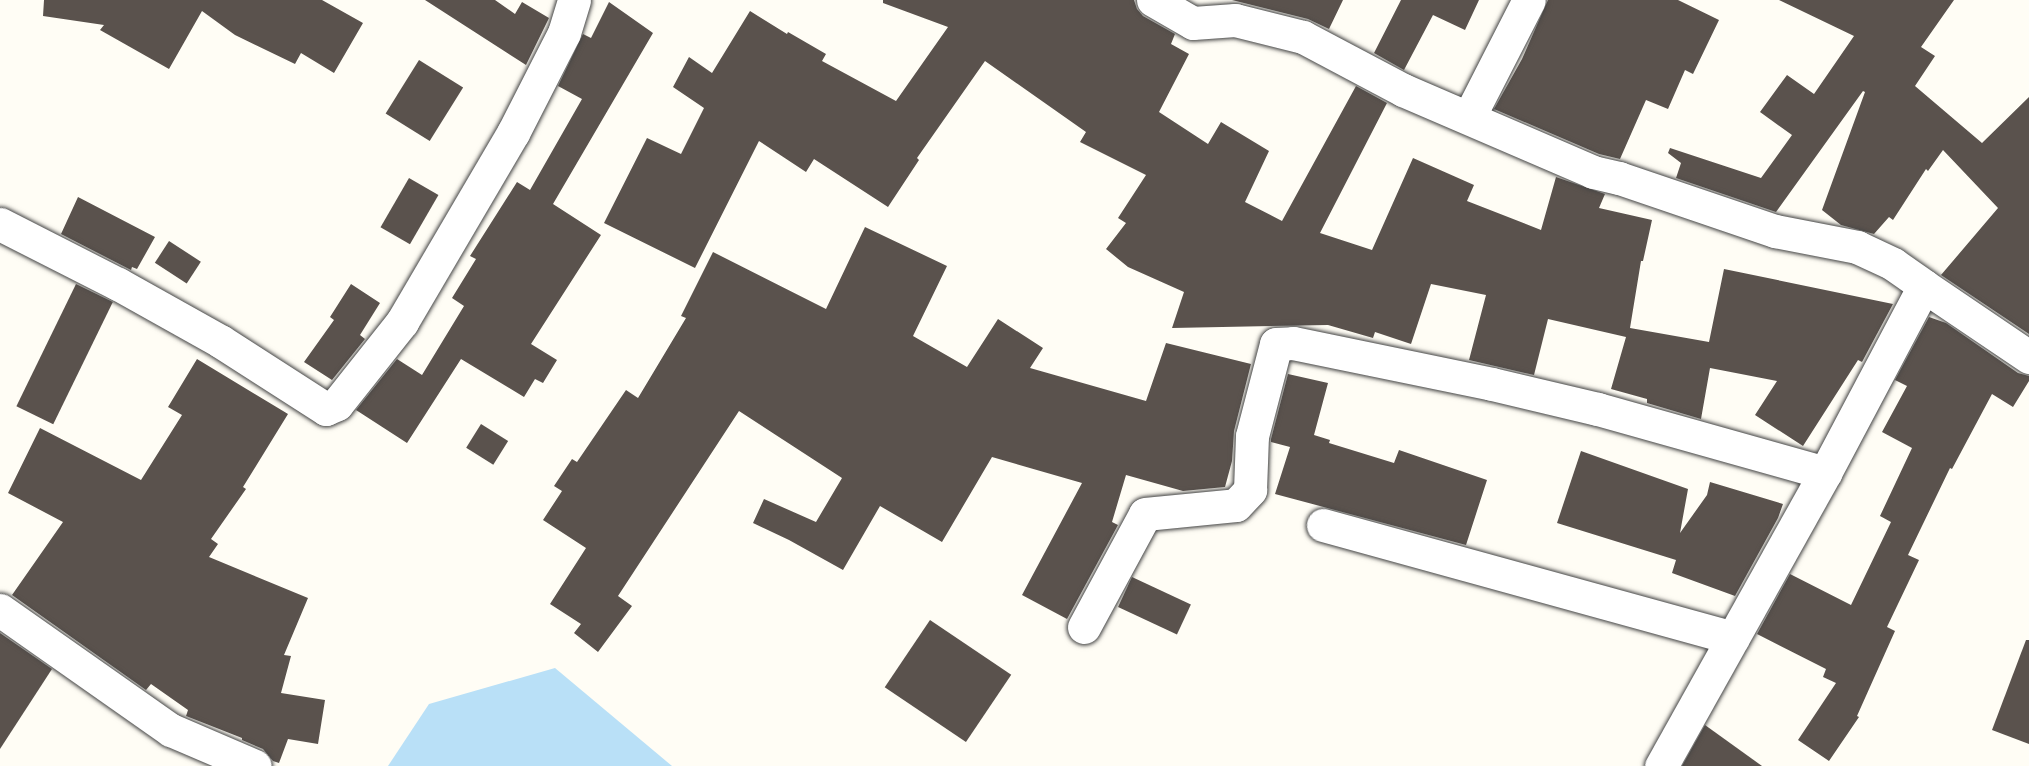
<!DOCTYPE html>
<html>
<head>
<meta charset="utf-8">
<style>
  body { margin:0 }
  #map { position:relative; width:2029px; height:766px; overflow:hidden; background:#fffdf5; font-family:Literata,serif }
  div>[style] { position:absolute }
  .water>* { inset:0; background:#b9e0f7 }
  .building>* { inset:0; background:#5a524d; transform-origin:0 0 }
  .roads { filter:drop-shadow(0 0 2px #444) drop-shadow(0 0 2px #444) }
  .minor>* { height:33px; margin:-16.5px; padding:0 16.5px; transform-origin:16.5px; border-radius:16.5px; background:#fff }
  span { translate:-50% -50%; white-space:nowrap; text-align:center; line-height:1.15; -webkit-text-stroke:6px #fff; paint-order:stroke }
</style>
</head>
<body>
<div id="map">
  <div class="water">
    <i style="clip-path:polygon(555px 668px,672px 766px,388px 766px,429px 704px)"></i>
  </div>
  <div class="building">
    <i style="clip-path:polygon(44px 0,322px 0,363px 23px,334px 73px,301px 53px,295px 64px,235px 35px,202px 11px,169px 69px,100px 30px,104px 25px,43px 16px)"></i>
    <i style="clip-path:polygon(425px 0,495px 0,515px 14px,522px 2px,549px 18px,526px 65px)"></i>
    <i style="clip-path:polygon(883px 0,1134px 0,1137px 9px,1143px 16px,1175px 34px,1171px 44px,1189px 54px,1159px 112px,1208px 144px,1221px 122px,1269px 151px,1245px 202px,1282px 221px,1356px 86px,1387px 103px,1320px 233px,1372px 250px,1413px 158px,1474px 185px,1467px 201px,1541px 230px,1556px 177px,1605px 194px,1599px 208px,1652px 220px,1643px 261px,1641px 261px,1630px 328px,1709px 342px,1724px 269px,1893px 304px,1862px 362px,1858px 360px,1803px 446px,1755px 415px,1777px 381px,1710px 368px,1701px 419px,1647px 403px,1647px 399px,1611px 389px,1626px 337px,1548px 319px,1534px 375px,1469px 360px,1486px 295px,1431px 284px,1411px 344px,1375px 332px,1373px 338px,1328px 325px,1172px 328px,1184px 292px,1128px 267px,1106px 249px,1126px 223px,1118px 218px,1146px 175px,1080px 142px,1086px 132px,985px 61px,917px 158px,919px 160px,888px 207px,814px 159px,806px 172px,759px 141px,695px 268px,604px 223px,647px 138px,681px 154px,704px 108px,673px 87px,689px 57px,712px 73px,750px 11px,787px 34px,788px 32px,826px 54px,822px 61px,896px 101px,948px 27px,883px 3px)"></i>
    <i style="clip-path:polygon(1232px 0,1343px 0,1329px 29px,1308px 19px)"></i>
    <i style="clip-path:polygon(1401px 0,1479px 0,1465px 30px,1433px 15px,1404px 70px,1374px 53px)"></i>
    <i style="clip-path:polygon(1548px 0,1678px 0,1719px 20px,1693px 74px,1685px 70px,1668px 109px,1646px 100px,1620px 159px,1599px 154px,1494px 109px,1522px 59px)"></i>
    <i style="clip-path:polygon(1779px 0,1954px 0,1921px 47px,1935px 56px,1915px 86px,1982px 143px,2029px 97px,2029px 334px,1941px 275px,1998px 208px,1943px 150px,1928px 171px,1926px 169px,1893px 220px,1889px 217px,1874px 234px,1841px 225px,1822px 210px,1865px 92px,1863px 91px,1776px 212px,1676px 178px,1681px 163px,1668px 153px,1670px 148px,1761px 178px,1792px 135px,1760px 112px,1787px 75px,1814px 94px,1854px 36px)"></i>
    <i style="clip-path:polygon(609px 2px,653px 33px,553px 204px,601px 235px,531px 344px,557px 360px,543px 383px,535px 379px,524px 397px,461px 359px,407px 443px,356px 410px,397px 359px,422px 375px,464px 306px,452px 298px,476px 259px,470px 256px,517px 182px,530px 190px,582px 99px,558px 86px,583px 34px,591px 38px)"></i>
    <i style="left:419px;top:60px;width:52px;height:63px;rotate:32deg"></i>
    <i style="left:409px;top:178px;width:34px;height:57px;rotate:30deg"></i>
    <i style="clip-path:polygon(78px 197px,155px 237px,137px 269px,132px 267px,131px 270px,61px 234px)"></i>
    <i style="clip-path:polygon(865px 227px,947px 266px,913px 336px,967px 367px,998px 319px,1043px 348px,1030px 368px,1146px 401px,1166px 343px,1251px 364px,1234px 431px,1232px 461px,1225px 487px,1183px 491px,1126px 475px,1112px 522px,1118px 525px,1067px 619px,1022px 595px,1082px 483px,992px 457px,942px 542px,880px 506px,843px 570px,789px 540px,753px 523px,764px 499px,816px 522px,842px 478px,739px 411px,618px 596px,632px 606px,598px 652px,574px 633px,581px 624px,550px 604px,586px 548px,543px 520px,562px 491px,554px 486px,572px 459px,577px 462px,626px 390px,638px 398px,686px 318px,681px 316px,713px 252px,826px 309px)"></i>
    <i style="left:169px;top:241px;width:38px;height:26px;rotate:33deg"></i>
    <i style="left:76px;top:284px;width:41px;height:136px;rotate:26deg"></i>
    <i style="clip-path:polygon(351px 284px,380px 303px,360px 335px,365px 339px,332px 380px,304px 362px,334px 320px,330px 317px)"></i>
    <i style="clip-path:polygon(1929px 317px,1946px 323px,2018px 373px,2029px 376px,2029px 381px,2013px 407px,1992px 394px,1952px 469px,1950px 468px,1908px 555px,1919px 560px,1887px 627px,1895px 631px,1857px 716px,1859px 717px,1829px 761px,1798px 740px,1836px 683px,1823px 677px,1826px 669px,1757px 634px,1790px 574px,1851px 605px,1891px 522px,1880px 516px,1912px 448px,1882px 432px,1907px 386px,1895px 380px)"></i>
    <i style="clip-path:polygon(197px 359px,288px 414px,243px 487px,246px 489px,211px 539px,218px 544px,209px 557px,308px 598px,284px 655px,291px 656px,281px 693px,325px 700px,318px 744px,288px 739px,279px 763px,273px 761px,263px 749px,242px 740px,242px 738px,186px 716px,188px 710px,151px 684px,146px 690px,12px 595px,63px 522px,8px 493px,40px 428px,141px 480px,182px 415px,168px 407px)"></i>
    <i style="clip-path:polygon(1288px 374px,1328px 383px,1314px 435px,1330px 440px,1329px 443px,1394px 463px,1399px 450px,1487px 480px,1466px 545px,1275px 494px,1290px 447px,1271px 442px,1271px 439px)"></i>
    <i style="left:481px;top:424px;width:32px;height:28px;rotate:32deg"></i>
    <i style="clip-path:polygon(1581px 451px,1688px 489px,1680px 533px,1707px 495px,1710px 482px,1783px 504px,1778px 518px,1735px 596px,1672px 573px,1676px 560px,1557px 523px)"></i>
    <i style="left:1132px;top:577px;width:65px;height:33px;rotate:25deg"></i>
    <i style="left:930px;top:620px;width:98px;height:81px;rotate:34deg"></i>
    <i style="clip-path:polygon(0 633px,52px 669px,0 749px)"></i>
    <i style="clip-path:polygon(2026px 640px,2029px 640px,2029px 744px,1992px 730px)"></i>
    <i style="clip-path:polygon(1705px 725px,1762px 766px,1682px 766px)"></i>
  </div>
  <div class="roads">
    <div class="minor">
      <i style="left:1153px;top:0;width:46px;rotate:29.9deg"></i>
      <i style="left:1193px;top:23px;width:42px;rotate:-4.1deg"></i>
      <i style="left:1235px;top:20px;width:70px;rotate:14deg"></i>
      <i style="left:1303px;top:37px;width:113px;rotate:27.9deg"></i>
      <i style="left:1403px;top:90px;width:207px;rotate:23.3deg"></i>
      <i style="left:1593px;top:172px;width:27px;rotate:13deg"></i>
      <i style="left:1619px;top:178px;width:165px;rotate:18.8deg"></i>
      <i style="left:1775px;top:231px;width:84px;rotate:11deg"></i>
      <i style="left:1857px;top:247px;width:40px;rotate:25deg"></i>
      <i style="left:1893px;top:264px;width:38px;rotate:35deg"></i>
      <i style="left:1924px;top:286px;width:212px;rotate:117.9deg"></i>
      <i style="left:1825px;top:473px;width:336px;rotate:119.2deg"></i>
      <i style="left:1469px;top:117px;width:131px;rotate:-62.9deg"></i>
      <i style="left:0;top:224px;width:132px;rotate:27deg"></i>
      <i style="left:118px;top:284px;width:117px;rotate:29.2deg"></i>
      <i style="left:220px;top:341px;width:126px;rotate:32.7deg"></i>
      <i style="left:326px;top:409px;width:12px;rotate:-24deg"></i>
      <i style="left:337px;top:404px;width:105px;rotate:-51.6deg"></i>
      <i style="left:402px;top:322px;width:219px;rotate:-59.6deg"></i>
      <i style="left:513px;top:133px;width:112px;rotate:-63deg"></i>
      <i style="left:564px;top:33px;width:34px;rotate:-73deg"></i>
      <i style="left:1924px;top:286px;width:127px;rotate:34.1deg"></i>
      <i style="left:1323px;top:525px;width:425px;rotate:15.4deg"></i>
      <i style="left:0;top:610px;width:209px;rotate:35.1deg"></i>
      <i style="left:171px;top:730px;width:91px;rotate:23.2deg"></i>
      <i style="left:1084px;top:627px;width:128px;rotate:-61.6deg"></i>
      <i style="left:1145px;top:514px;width:91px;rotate:-5.6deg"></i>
      <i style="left:1236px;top:505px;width:21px;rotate:-47deg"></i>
      <i style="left:1250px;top:490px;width:54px;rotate:-87.9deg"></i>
      <i style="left:1252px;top:436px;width:95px;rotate:-75.4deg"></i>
      <i style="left:1276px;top:344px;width:17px;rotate:-3deg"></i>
      <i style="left:1293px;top:343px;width:203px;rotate:11.6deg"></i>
      <i style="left:1492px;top:384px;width:109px;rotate:13.3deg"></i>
      <i style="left:1598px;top:409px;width:236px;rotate:15.7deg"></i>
    </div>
  </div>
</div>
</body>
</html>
